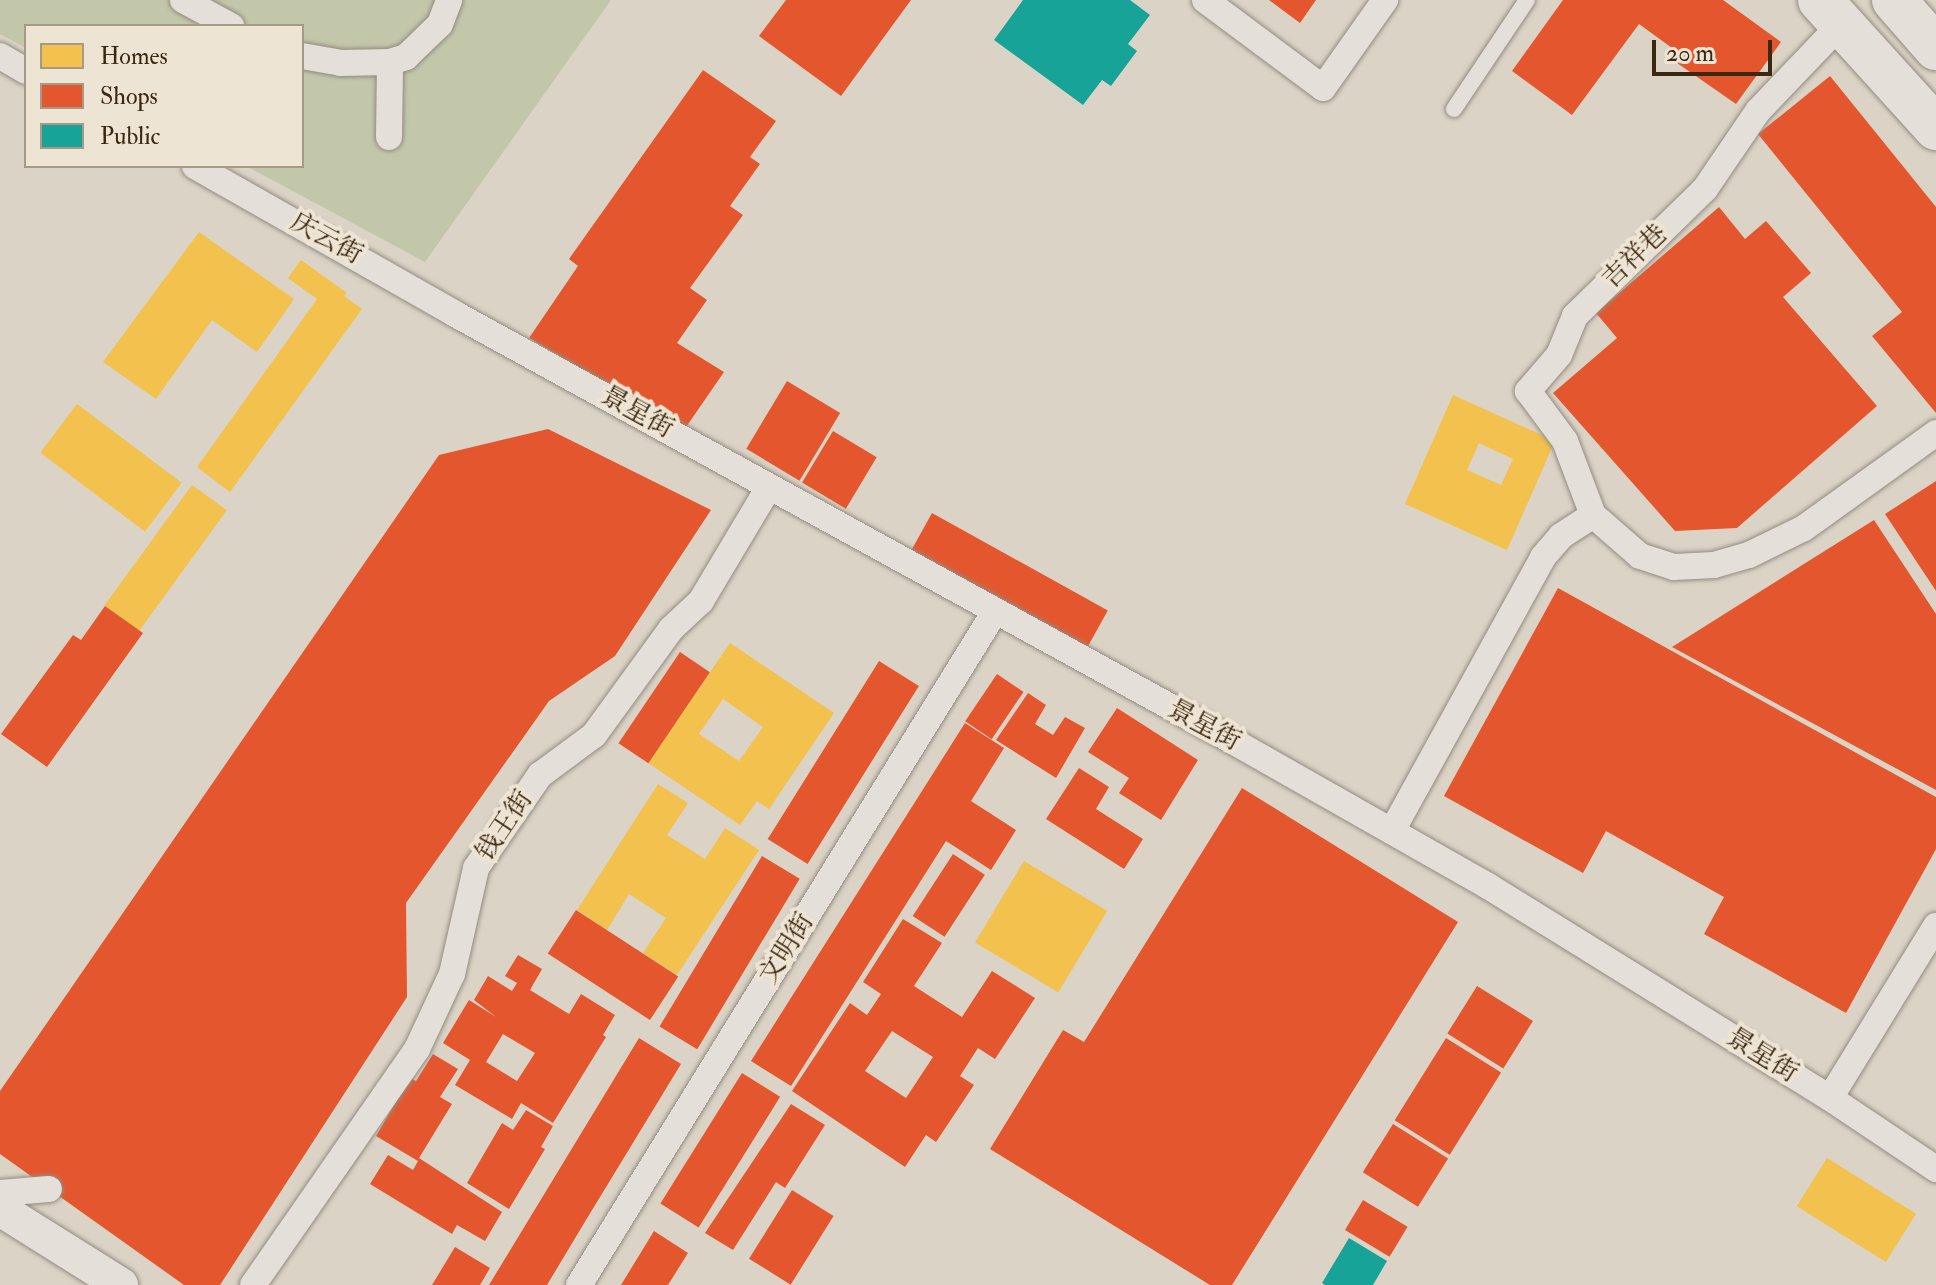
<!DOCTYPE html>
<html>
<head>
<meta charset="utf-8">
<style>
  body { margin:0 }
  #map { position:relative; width:1936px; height:1285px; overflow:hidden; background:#dbd3c5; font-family:"IM FELL Double Pica","Noto Serif SC",serif }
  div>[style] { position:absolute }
  .green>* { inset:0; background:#c3c7aa }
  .homes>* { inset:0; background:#f2c14e; transform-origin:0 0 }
  .shops>* { inset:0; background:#e4572e; transform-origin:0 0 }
  .public>* { inset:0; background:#17a398 }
  .roads { filter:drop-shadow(0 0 2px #938c81) drop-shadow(0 0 2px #938c81) }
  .service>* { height:16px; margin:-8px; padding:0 8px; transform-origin:8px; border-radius:8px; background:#e4dfd8 }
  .pedestrian>* { height:26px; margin:-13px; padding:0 13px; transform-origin:13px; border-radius:13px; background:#e4dfd8 }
  .minor>* { height:34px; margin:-17px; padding:0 17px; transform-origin:17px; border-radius:17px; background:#e4dfd8 }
  .secondary>* { height:44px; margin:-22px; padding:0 22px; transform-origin:22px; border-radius:22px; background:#e4dfd8 }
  span { translate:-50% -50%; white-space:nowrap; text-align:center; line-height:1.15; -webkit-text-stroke:8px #ede4d3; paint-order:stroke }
  .street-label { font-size:26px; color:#3c2811 }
  .legend { position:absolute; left:24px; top:24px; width:280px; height:144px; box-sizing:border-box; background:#ede4d3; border:2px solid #a69985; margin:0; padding:10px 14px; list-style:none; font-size:24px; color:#3c2811 }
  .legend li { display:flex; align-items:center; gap:16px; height:40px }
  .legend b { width:40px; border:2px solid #a69985 }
  .scale { position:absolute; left:1652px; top:40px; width:120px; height:36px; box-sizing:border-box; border:4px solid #3c2811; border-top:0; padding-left:10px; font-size:24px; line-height:28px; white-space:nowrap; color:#3c2811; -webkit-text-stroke:6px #ede4d3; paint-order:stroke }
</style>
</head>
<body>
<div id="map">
  <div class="green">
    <i style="clip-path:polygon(0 0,611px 0,425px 262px,246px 166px,302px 166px,302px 26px,26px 26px,26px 48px,0 34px)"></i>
  </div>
  <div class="homes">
    <i style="clip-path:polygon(199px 232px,294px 299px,257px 352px,212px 320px,156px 399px,103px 362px)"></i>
    <i style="clip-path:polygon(301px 260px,347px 293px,344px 296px,362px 309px,230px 492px,197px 467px,317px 299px,288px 278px)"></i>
    <i style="clip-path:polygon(evenodd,1453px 395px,1555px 441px,1507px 550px,1405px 504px,1453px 395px,1479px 443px,1513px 459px,1501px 485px,1467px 470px,1479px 443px)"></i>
    <i style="left:77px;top:404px;width:131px;height:61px;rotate:37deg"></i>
    <i style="left:192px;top:485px;width:43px;height:149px;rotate:36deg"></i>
    <i style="clip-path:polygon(evenodd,730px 643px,834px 713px,769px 809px,757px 801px,740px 825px,648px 763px,730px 643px,723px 699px,763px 727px,739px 761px,699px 734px,723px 699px)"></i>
    <i style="clip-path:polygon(658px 784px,688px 803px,667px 835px,705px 859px,725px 828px,759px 850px,677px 975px,643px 953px,666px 918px,629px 894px,607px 930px,577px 910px)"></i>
    <i style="left:1024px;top:861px;width:97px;height:95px;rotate:31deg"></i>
    <i style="left:1827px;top:1158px;width:105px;height:57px;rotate:32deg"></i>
  </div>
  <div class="shops">
    <i style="clip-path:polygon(786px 0,911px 0,841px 96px,759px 36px)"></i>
    <i style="clip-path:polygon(1269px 0,1316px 0,1300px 23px)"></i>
    <i style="clip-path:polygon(1563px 0,1723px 0,1781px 42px,1736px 104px,1667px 56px,1672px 48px,1639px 24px,1572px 115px,1512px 71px)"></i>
    <i style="clip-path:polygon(703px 70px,776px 121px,750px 157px,760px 164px,730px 206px,743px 215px,690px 288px,707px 300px,677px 343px,724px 372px,684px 430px,529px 338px,578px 266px,569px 259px)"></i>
    <i style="clip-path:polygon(1830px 76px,1936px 207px,1936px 413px,1872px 336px,1902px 312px,1758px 134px)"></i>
    <i style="clip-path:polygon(1719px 207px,1745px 239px,1766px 221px,1811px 273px,1783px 297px,1877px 406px,1737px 528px,1675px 531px,1553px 393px,1617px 338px,1596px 313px)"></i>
    <i style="left:787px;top:381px;width:62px;height:79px;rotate:31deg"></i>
    <i style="clip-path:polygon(548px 429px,711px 510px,615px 656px,549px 701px,406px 903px,407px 997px,220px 1285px,184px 1285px,0 1154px,0 1091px,439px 455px)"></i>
    <i style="left:833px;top:431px;width:51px;height:60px;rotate:31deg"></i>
    <i style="clip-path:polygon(1936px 481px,1936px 591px,1885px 514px)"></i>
    <i style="left:932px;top:513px;width:201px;height:46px;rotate:29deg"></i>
    <i style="clip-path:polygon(1874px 520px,1936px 614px,1936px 790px,1672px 647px)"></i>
    <i style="clip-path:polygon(1558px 588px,1936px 797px,1936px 849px,1846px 1013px,1704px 934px,1724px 897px,1606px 831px,1583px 873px,1444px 796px)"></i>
    <i style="clip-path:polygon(105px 606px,143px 633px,47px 767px,1px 734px,73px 635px,81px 640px)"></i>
    <i style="left:680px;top:652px;width:36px;height:110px;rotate:34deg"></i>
    <i style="left:879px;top:661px;width:47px;height:210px;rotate:32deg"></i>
    <i style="left:997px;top:674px;width:32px;height:57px;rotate:34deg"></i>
    <i style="clip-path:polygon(1028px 693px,1046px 705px,1035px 724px,1053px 735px,1065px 717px,1085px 728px,1056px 778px,996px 740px)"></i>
    <i style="clip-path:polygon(1117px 708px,1198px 760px,1161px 820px,1119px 793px,1129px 778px,1088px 752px)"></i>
    <i style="clip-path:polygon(965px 723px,1004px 748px,971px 801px,1016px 830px,991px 870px,946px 841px,791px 1086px,751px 1061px)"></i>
    <i style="clip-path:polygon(1079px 768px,1109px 787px,1096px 809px,1143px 839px,1124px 869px,1046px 819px)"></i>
    <i style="clip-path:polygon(1242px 788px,1458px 922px,1232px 1285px,1210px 1285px,990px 1149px,1063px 1030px,1084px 1042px)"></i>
    <i style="left:953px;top:854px;width:38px;height:74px;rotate:33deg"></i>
    <i style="left:762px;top:856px;width:44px;height:199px;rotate:31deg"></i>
    <i style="left:576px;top:910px;width:122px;height:52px;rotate:33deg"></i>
    <i style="clip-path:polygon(evenodd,903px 919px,942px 943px,914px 986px,962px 1017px,992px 971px,1035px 998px,995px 1059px,978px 1048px,960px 1076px,974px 1085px,936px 1142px,926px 1135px,905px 1167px,792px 1091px,850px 1003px,867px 1015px,881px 994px,863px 982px,903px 919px,892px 1031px,933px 1057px,906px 1098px,865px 1071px,892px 1031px)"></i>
    <i style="clip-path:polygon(evenodd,518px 955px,542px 969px,530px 990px,569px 1014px,581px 994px,615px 1015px,603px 1035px,606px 1037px,553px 1123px,521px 1103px,512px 1119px,455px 1085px,470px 1060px,443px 1043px,469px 1000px,496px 1017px,474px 1000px,488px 976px,512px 991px,517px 983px,505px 976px,518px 955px,503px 1034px,535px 1053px,517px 1081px,486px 1062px,503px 1034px)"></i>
    <i style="left:1477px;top:986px;width:66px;height:56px;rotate:32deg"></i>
    <i style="clip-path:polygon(639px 1038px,681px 1064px,586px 1220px,547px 1285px,489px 1285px)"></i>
    <i style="left:1446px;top:1038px;width:65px;height:97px;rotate:32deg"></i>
    <i style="clip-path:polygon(433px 1054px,458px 1069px,440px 1097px,452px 1104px,419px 1158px,502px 1212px,485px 1241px,457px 1225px,452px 1234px,370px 1184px,388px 1155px,413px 1170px,418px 1161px,376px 1136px,410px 1078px,416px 1081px)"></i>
    <i style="left:742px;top:1073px;width:45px;height:154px;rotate:32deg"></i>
    <i style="clip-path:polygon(791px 1104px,825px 1125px,785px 1188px,776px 1182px,733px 1250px,705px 1233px)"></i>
    <i style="clip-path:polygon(526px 1110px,553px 1126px,541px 1147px,545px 1149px,509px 1209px,467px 1183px,502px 1123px,513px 1130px)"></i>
    <i style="left:1393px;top:1124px;width:65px;height:57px;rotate:32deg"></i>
    <i style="left:792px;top:1190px;width:49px;height:81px;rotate:32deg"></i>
    <i style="left:1363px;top:1200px;width:52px;height:35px;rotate:31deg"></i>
    <i style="clip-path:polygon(654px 1231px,688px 1253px,668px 1285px,621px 1285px)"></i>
    <i style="clip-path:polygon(455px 1247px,490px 1268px,480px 1285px,432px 1285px)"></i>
  </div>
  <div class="public">
    <i style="clip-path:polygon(1023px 0,1130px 0,1150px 15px,1128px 44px,1137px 51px,1111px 86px,1102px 80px,1083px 105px,994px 40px)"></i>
    <i style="clip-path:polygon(1349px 1238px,1387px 1261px,1373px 1285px,1325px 1285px,1322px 1283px)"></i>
  </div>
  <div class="roads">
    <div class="service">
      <i style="left:1454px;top:109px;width:131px;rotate:-56.2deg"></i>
    </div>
    <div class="pedestrian">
      <i style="left:183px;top:0;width:55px;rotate:28.4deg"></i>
      <i style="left:1205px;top:0;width:147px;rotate:36.7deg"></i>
      <i style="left:1323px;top:88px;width:108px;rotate:-54.8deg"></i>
      <i style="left:1843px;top:22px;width:123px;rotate:133.7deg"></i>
      <i style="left:1758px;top:111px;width:94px;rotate:124.2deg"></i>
      <i style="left:1705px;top:189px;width:182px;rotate:135.7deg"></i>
      <i style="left:1575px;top:316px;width:42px;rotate:112.3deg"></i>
      <i style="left:1559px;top:355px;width:48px;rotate:130.7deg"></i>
      <i style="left:1528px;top:391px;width:62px;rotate:53.5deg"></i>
      <i style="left:1565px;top:441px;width:79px;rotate:69.3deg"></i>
      <i style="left:1593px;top:515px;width:62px;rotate:41.1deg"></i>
      <i style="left:1640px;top:556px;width:36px;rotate:18deg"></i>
      <i style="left:1674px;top:567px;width:40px;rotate:-2.9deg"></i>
      <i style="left:1714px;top:565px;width:36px;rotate:-16deg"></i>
      <i style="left:1749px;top:555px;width:61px;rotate:-26.1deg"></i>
      <i style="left:1804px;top:528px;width:163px;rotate:-35.7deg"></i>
      <i style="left:0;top:56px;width:30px;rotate:30deg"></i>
      <i style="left:302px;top:56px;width:39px;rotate:10deg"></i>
      <i style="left:340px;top:63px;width:50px;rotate:-1.1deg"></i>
      <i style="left:390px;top:62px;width:17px;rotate:-17deg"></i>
      <i style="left:406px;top:57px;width:47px;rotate:-44.1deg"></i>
      <i style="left:440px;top:24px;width:26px;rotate:-69deg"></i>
      <i style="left:389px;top:137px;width:75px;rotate:-89.2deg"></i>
      <i style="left:195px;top:166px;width:299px;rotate:29.6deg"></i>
      <i style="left:455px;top:314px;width:885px;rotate:28.77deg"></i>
      <i style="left:1231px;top:740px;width:296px;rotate:29.6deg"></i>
      <i style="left:1488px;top:886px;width:402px;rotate:31.8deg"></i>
      <i style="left:1830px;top:1098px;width:128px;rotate:33.8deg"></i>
      <i style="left:1392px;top:831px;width:313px;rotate:-61.1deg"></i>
      <i style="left:1543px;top:557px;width:28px;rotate:-49deg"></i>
      <i style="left:1561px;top:536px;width:38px;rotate:-33deg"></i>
      <i style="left:1830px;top:1098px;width:202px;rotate:-58.4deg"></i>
      <i style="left:0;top:1193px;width:49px;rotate:-4.7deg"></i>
      <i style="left:253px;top:1285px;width:287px;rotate:-55.2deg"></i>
      <i style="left:417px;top:1049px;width:83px;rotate:-65deg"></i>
      <i style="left:452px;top:974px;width:109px;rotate:-77.2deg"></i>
      <i style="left:476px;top:868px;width:113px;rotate:-55.5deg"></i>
      <i style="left:540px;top:775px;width:67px;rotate:-36.5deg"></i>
      <i style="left:594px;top:735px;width:131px;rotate:-54deg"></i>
      <i style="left:671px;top:629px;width:41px;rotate:-43deg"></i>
      <i style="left:701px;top:601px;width:133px;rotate:-59.2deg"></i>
      <i style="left:579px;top:1285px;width:790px;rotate:-58.3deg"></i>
    </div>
    <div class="minor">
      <i style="left:0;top:1209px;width:143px;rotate:32.1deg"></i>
    </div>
    <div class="secondary">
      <i style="left:1820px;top:0;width:173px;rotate:47.8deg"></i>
      <i style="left:1894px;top:0;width:64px;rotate:48.8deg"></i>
    </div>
  </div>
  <div class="street-label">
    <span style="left:326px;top:239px;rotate:29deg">庆云街</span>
    <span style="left:1635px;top:257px;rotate:-44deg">吉祥巷</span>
    <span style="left:637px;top:413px;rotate:29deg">景星街</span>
    <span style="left:1204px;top:726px;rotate:28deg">景星街</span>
    <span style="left:505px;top:826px;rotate:-56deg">钱王街</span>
    <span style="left:787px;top:949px;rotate:-58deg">文明街</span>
    <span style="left:1762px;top:1056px;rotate:32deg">景星街</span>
  </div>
  <ul class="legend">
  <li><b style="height:22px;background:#f2c14e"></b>Homes</li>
  <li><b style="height:22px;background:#e4572e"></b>Shops</li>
  <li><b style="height:22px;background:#17a398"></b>Public</li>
  </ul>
  <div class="scale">20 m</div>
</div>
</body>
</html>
